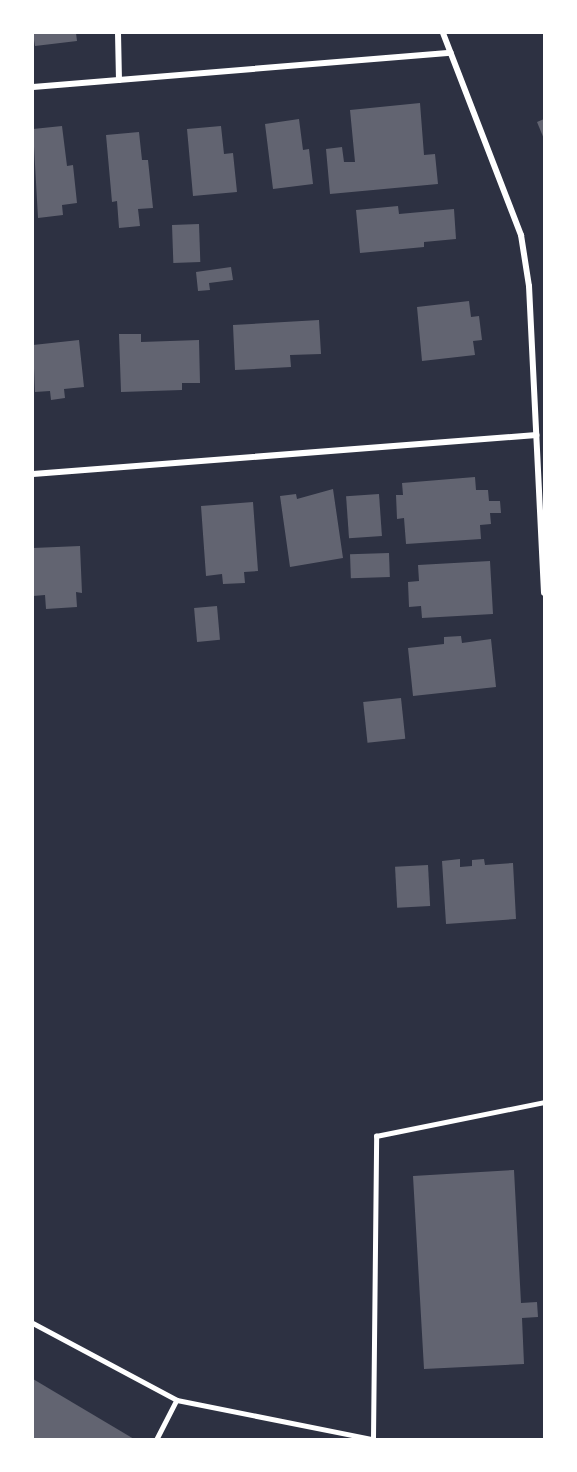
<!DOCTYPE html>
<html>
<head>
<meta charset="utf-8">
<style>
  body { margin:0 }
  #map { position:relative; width:577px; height:1472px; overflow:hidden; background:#2d3142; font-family:Helvetica,sans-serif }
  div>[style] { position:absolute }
  .building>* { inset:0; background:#626471; transform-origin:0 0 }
  .service>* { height:4.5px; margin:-2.25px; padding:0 2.25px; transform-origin:2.25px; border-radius:2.25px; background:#fff }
  .minor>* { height:6px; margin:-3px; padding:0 3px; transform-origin:3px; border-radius:3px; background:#fff }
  span { translate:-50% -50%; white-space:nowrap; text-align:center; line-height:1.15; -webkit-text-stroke:4.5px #fff; paint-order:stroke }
  .frame { position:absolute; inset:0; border:34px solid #fff; pointer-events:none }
</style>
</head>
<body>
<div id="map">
  <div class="building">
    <i style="clip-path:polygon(33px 33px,76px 33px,77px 41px,35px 46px)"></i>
    <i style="clip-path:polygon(420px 103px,424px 155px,435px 154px,438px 184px,330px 194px,326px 149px,342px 147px,344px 162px,355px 162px,350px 110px)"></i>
    <i style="clip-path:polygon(299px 119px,303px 150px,309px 149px,313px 184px,273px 189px,265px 124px)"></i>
    <i style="clip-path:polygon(544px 119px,544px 139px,537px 122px)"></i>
    <i style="clip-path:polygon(62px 126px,67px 166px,73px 165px,77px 203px,62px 205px,63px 215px,38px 218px,33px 129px)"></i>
    <i style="clip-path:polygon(221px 126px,224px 154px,233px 153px,237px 192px,193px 196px,187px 129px)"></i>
    <i style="clip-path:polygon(139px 132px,142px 160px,148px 160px,153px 208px,138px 209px,140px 226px,119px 228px,117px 201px,112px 202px,106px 135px)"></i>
    <i style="clip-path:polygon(398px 206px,399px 214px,454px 209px,456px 239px,424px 242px,424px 247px,360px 253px,356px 210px)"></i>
    <i style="left:199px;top:224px;width:38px;height:27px;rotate:88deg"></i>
    <i style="clip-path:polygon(231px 267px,233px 280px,209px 283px,210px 290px,198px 291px,196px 272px)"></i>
    <i style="clip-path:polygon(469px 301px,471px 317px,479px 316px,482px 340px,473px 341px,475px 355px,422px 361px,417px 307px)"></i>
    <i style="clip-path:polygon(319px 320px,321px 354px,290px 355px,291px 367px,235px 370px,233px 325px)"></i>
    <i style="clip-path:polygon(119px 334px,141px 334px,141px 342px,199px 340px,200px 383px,182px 383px,182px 390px,121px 392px)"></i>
    <i style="clip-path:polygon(79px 340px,84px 387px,64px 389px,65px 398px,51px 400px,50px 391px,35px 392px,33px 345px)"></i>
    <i style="clip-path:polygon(475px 477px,476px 490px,488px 490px,489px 501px,500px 501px,501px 513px,490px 513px,491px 524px,480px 525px,481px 539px,406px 544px,404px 518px,397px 519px,396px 495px,403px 495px,402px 483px)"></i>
    <i style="clip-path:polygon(333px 489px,343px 558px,290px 567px,280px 496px,296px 494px,297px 499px)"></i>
    <i style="left:379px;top:494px;width:42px;height:33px;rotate:86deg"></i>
    <i style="clip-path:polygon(253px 502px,258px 571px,244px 572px,245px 583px,223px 584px,222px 574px,206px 576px,201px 506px)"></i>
    <i style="clip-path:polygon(80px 546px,82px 593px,76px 592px,77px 607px,46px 609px,45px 595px,33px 596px,33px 548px)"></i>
    <i style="left:389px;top:553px;width:24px;height:39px;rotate:88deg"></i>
    <i style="clip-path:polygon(490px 561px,493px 614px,422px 618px,421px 606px,409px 607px,408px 582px,419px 581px,418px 565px)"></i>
    <i style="left:217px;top:606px;width:34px;height:23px;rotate:85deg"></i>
    <i style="clip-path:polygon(461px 636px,462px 643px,491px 639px,496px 687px,413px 696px,408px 648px,444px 644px,444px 637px)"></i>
    <i style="left:401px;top:698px;width:41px;height:38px;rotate:84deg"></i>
    <i style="clip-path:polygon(460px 859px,460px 867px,472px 866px,472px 860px,484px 859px,485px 865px,513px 863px,516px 919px,446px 924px,442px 861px)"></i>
    <i style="left:428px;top:865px;width:41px;height:33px;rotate:87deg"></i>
    <i style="clip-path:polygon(514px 1170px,521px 1303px,537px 1302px,538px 1317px,522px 1318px,524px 1364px,424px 1369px,413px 1176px)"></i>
    <i style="clip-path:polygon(33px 1379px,134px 1439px,33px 1439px)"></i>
  </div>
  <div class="service">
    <i style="left:33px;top:1323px;width:163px;rotate:28.1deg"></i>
    <i style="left:177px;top:1400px;width:44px;rotate:117.1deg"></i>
    <i style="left:177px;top:1400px;width:199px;rotate:11.3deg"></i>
    <i style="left:373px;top:1439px;width:303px;rotate:-89.4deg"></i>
    <i style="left:376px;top:1136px;width:171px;rotate:-11.4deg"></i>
  </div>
  <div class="minor">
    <i style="left:118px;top:33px;width:47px;rotate:88.8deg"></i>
    <i style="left:443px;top:33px;width:217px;rotate:68.9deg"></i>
    <i style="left:521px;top:235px;width:52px;rotate:81.1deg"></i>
    <i style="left:529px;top:286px;width:307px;rotate:87.2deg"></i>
    <i style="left:33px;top:87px;width:419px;rotate:-4.7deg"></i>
    <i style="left:33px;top:474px;width:505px;rotate:-4.43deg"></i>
  </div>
  <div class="frame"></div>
</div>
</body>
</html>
